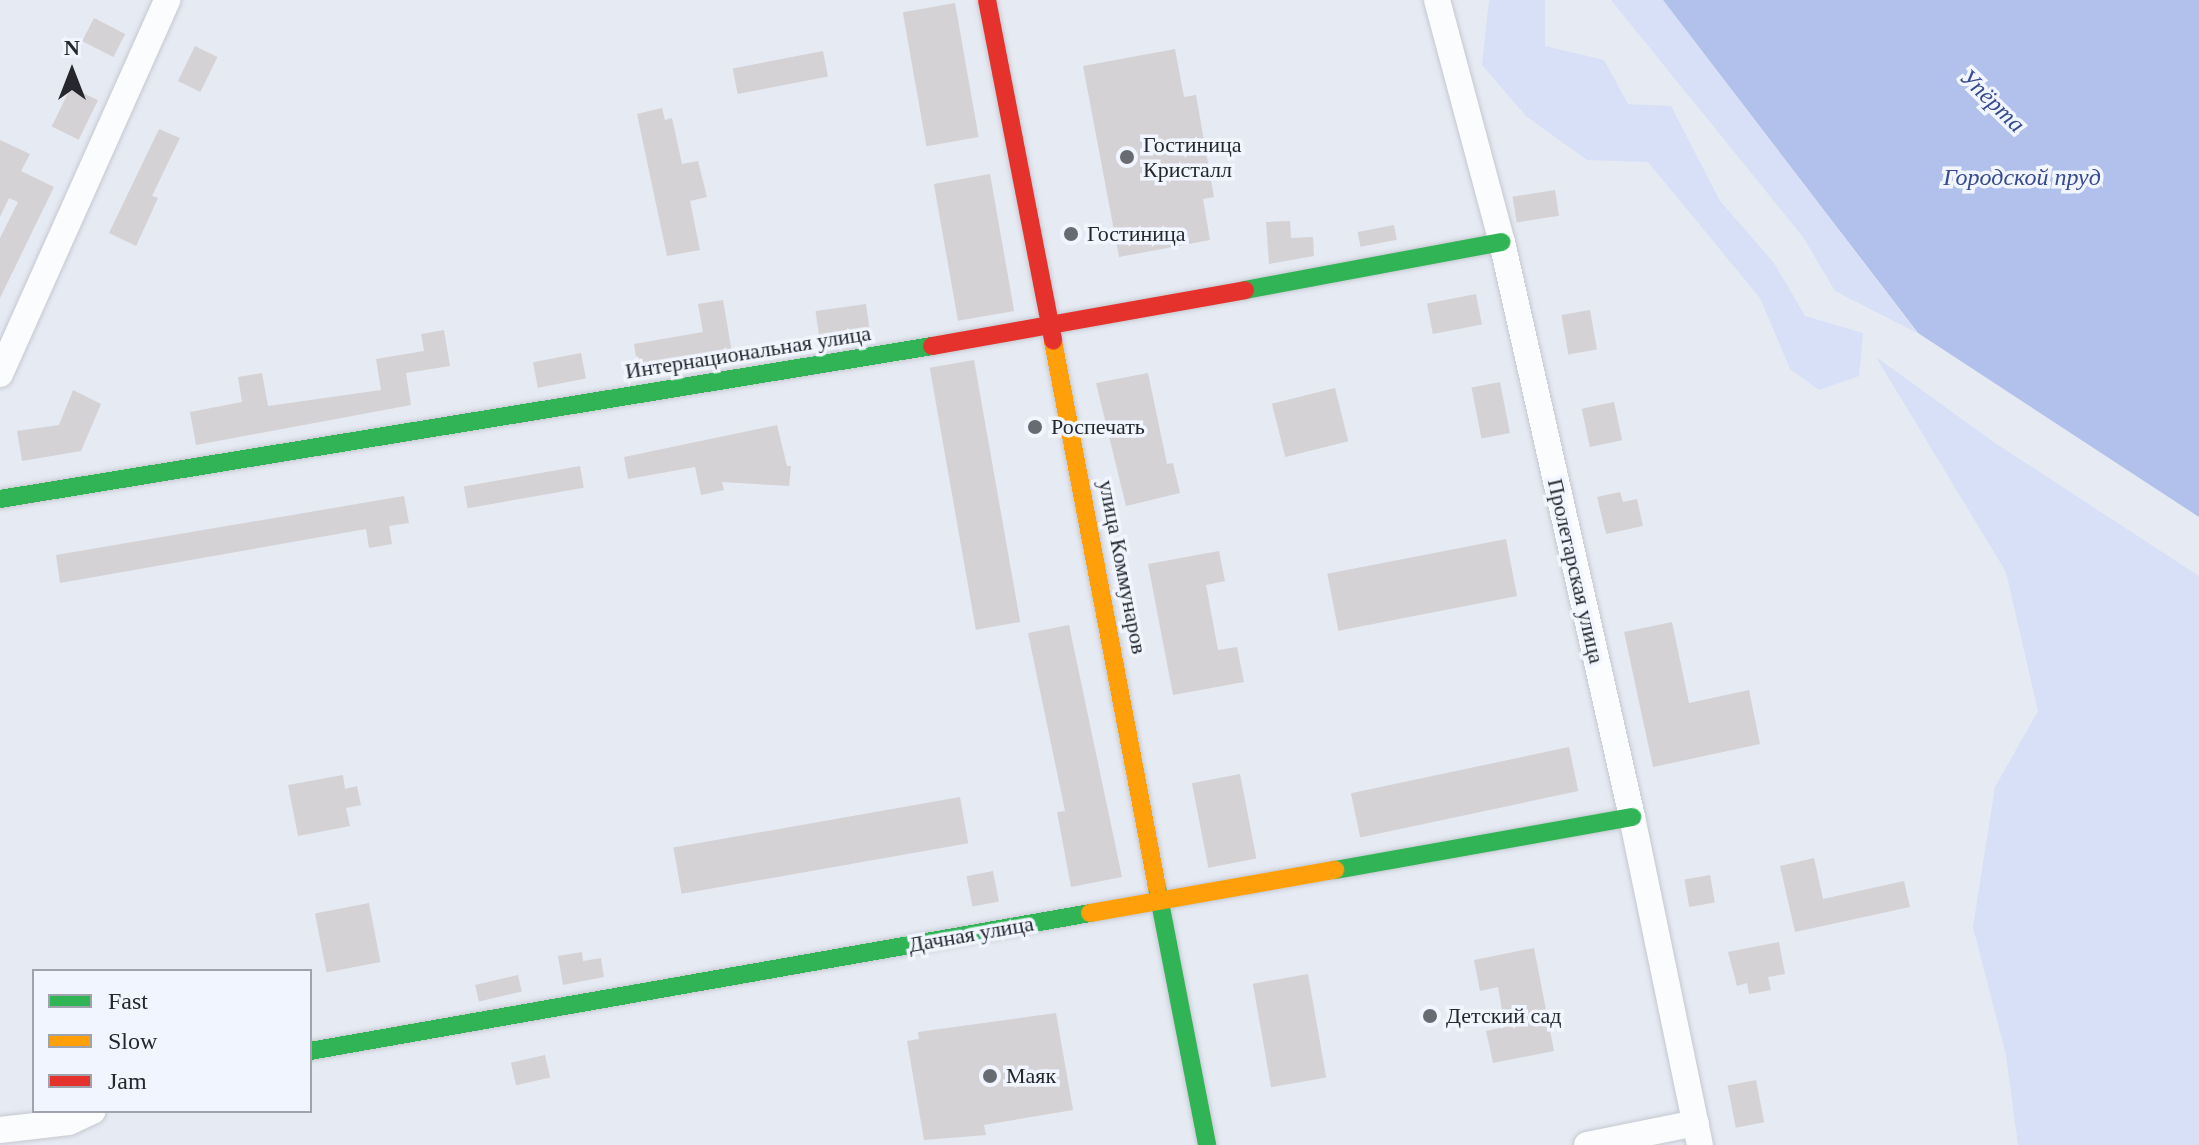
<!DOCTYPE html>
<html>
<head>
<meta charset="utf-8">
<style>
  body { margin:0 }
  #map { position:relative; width:2199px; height:1145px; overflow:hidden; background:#e6eaf3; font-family:"Times New Roman",serif }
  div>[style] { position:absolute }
  .green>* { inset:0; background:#d7e0f6 }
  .water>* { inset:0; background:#b2c1ec }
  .building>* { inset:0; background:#d4d2d4; transform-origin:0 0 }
  .roads { filter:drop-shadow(0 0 2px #c5c8cf) drop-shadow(0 0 2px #c5c8cf) }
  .street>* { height:26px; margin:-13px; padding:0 13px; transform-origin:13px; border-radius:13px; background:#fbfcfd }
  .fast>* { height:18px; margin:-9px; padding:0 9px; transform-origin:9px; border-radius:9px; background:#30b455 }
  .slow>* { height:18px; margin:-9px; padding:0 9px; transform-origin:9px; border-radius:9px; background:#ff9f0a }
  .jam>* { height:18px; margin:-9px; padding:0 9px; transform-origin:9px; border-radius:9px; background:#e5322d }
  .dots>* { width:22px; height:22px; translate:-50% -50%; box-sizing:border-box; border:4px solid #f1f5ff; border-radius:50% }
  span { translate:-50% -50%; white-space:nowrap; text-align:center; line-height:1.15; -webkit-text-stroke:7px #f1f5ff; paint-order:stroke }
  .poi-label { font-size:22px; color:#25272d }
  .left { translate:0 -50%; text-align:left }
  .street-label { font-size:22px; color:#25272d }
  .water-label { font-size:24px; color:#364b90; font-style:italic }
  .legend { position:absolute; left:32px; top:969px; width:280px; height:144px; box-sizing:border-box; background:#f1f5ff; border:2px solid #9fa3ab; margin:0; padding:10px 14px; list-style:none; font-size:24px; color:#25272d }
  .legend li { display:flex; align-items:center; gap:16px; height:40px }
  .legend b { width:40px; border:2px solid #9fa3ab }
  .north { position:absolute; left:32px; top:32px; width:80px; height:80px; -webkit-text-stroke:6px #f1f5ff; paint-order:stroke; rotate:0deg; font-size:22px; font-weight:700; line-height:32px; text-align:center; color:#25272d }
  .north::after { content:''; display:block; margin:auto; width:28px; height:36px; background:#25272d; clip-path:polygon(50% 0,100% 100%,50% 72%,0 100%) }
</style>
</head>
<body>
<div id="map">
  <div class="green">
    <i style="clip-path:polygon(1489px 0,1545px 0,1545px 46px,1604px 60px,1628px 104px,1671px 106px,1720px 201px,1774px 263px,1805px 316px,1863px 333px,1859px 376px,1819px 390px,1790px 369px,1760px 298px,1648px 162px,1587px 160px,1526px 116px,1482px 65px)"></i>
    <i style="clip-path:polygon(1611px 0,1663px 0,1917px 333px,1835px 291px,1803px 237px)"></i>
    <i style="clip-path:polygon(1876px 357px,1995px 443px,2199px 576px,2199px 1145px,2018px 1145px,2006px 1055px,1973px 927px,1995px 787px,2038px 711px,2006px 572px)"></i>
  </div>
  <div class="water">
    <i style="clip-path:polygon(1663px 0,2199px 0,2199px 517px,1918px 333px)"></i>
  </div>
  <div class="building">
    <i style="left:955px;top:3px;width:136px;height:53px;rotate:80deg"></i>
    <i style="left:94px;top:18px;width:35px;height:26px;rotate:27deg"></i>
    <i style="left:195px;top:46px;width:25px;height:39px;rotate:26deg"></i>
    <i style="clip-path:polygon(1175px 49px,1184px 97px,1196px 95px,1214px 197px,1203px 199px,1210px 240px,1119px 257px,1083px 66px)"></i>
    <i style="left:823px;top:51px;width:26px;height:92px;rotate:79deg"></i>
    <i style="left:71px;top:87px;width:30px;height:44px;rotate:26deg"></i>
    <i style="clip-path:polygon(662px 108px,665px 120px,672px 118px,682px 164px,698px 161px,707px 197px,690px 201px,700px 250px,667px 256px,637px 114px)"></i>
    <i style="clip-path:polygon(159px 129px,180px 138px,152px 196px,158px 198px,136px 246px,109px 233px)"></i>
    <i style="clip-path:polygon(0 140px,30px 154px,21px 171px,54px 187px,0 298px,0 238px,18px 202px,9px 198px,0 217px)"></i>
    <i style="left:990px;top:174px;width:139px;height:57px;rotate:80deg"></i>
    <i style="left:1555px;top:190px;width:26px;height:43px;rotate:81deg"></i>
    <i style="clip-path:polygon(1290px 221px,1291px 238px,1313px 237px,1314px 256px,1269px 264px,1266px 222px)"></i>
    <i style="left:1394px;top:225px;width:15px;height:37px;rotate:79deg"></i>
    <i style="left:1476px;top:294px;width:31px;height:50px;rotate:79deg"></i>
    <i style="clip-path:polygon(723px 300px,732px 353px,638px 369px,634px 344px,703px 332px,698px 304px)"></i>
    <i style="left:866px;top:304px;width:28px;height:51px;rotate:82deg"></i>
    <i style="left:1590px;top:310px;width:40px;height:29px;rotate:80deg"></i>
    <i style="clip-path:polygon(444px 330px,450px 366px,406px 373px,411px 405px,196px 445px,190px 412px,242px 402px,238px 377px,262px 373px,268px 406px,381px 390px,376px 359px,424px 351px,421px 334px)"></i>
    <i style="left:581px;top:353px;width:26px;height:49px;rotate:79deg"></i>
    <i style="left:974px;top:360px;width:266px;height:45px;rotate:80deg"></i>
    <i style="clip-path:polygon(1148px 373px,1167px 464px,1173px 463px,1180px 493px,1126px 506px,1096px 383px)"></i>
    <i style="left:1500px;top:382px;width:52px;height:29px;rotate:79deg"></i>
    <i style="left:1335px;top:388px;width:55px;height:65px;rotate:76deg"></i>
    <i style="clip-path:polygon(73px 390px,101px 404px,81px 451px,22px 461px,17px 431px,59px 425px)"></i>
    <i style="left:1614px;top:402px;width:39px;height:33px;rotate:78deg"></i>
    <i style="clip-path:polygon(777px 425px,787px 466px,791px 466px,789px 486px,722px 482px,724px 490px,701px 495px,695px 467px,628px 479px,624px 457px)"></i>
    <i style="left:580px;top:466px;width:22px;height:118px;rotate:80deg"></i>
    <i style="clip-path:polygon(1620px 492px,1623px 502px,1637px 499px,1643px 526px,1606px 534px,1597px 497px)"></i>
    <i style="clip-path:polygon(404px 496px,409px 523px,389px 526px,392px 544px,369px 548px,366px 529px,60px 583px,56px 555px)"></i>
    <i style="left:1506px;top:539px;width:58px;height:182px;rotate:79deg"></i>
    <i style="clip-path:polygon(1219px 551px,1225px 581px,1206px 585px,1218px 650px,1237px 647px,1244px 682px,1173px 695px,1148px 564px)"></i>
    <i style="clip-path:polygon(1672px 622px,1689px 703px,1749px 690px,1760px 744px,1653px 767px,1624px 632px)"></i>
    <i style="clip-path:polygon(1069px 625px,1122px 877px,1071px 887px,1057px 812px,1065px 811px,1028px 633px)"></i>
    <i style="left:1569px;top:747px;width:45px;height:223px;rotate:78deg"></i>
    <i style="left:1240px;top:774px;width:86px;height:49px;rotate:79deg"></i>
    <i style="clip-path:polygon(343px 775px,345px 789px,357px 786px,361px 805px,346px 808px,350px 826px,298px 836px,288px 785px)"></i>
    <i style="left:960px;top:797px;width:47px;height:291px;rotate:80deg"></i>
    <i style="clip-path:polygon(1814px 858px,1823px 899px,1904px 881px,1910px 907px,1795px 932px,1780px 866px)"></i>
    <i style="left:993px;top:871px;width:31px;height:27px;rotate:79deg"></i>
    <i style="left:1710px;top:875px;width:28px;height:26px;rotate:80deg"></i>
    <i style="left:369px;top:903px;width:60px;height:55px;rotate:79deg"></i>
    <i style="clip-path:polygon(1779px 942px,1785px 974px,1768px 977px,1771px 990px,1749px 994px,1747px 983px,1737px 986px,1728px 952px)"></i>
    <i style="clip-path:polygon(1534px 948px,1554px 1051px,1493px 1063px,1486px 1031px,1505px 1027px,1498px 987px,1480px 991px,1474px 960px)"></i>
    <i style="clip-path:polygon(582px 952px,583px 961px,601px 958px,604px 977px,563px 985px,558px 956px)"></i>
    <i style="left:1308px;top:974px;width:105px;height:56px;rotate:80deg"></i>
    <i style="left:518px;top:975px;width:17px;height:44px;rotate:77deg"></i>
    <i style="clip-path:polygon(1056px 1013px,1073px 1110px,984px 1125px,986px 1135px,924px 1140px,907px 1041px,919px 1039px,918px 1032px)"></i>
    <i style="left:545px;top:1055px;width:23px;height:35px;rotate:77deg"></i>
    <i style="left:1756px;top:1080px;width:43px;height:29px;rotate:79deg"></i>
  </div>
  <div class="roads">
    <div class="street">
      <i style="left:1437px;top:0;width:251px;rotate:75deg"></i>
      <i style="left:1502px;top:242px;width:590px;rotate:77.26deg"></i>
      <i style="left:1632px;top:817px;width:335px;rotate:78.3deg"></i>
      <i style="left:0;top:374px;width:410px;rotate:-65.9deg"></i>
      <i style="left:0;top:1130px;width:69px;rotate:-6.6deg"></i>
      <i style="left:69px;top:1122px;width:26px;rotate:-25deg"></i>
      <i style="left:1587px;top:1145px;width:111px;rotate:-11.4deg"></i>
    </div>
    <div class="fast">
      <i style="left:1245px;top:290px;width:261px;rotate:-10.6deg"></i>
      <i style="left:0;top:499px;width:944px;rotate:-9.32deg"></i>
      <i style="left:1335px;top:870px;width:302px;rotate:-10.1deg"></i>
      <i style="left:1157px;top:887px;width:263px;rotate:79deg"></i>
      <i style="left:310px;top:1051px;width:792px;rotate:-10.03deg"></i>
    </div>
    <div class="slow">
      <i style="left:1053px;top:341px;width:556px;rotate:79.22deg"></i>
      <i style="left:1090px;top:913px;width:249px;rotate:-10deg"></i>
    </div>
    <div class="jam">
      <i style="left:987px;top:0;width:347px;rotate:79deg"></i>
      <i style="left:932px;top:346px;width:318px;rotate:-10.1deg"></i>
    </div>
  </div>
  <div class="dots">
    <i style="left:1127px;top:157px;background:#696b72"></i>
    <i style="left:1071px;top:234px;background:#696b72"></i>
    <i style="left:1035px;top:427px;background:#696b72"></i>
    <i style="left:1430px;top:1016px;background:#696b72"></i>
    <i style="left:990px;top:1076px;background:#696b72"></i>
  </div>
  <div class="poi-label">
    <span class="left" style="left:1143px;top:157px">Гостиница<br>Кристалл</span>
    <span class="left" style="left:1087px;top:234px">Гостиница</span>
    <span class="left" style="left:1051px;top:427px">Роспечать</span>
    <span class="left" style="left:1446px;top:1016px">Детский сад</span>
    <span class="left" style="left:1006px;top:1076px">Маяк</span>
  </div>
  <div class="street-label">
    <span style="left:748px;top:352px;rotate:-9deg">Интернациональная улица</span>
    <span style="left:1123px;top:567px;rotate:79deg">улица Коммунаров</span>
    <span style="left:1576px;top:571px;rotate:77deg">Пролетарская улица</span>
    <span style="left:971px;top:934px;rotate:-10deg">Дачная улица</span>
  </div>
  <div class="water-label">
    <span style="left:1992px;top:101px;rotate:44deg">Упёрта</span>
    <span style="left:2022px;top:178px">Городской пруд</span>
  </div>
  <ul class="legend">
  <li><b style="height:10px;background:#30b455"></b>Fast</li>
  <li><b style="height:10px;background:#ff9f0a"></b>Slow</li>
  <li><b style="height:10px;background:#e5322d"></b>Jam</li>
  </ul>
  <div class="north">N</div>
</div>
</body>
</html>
